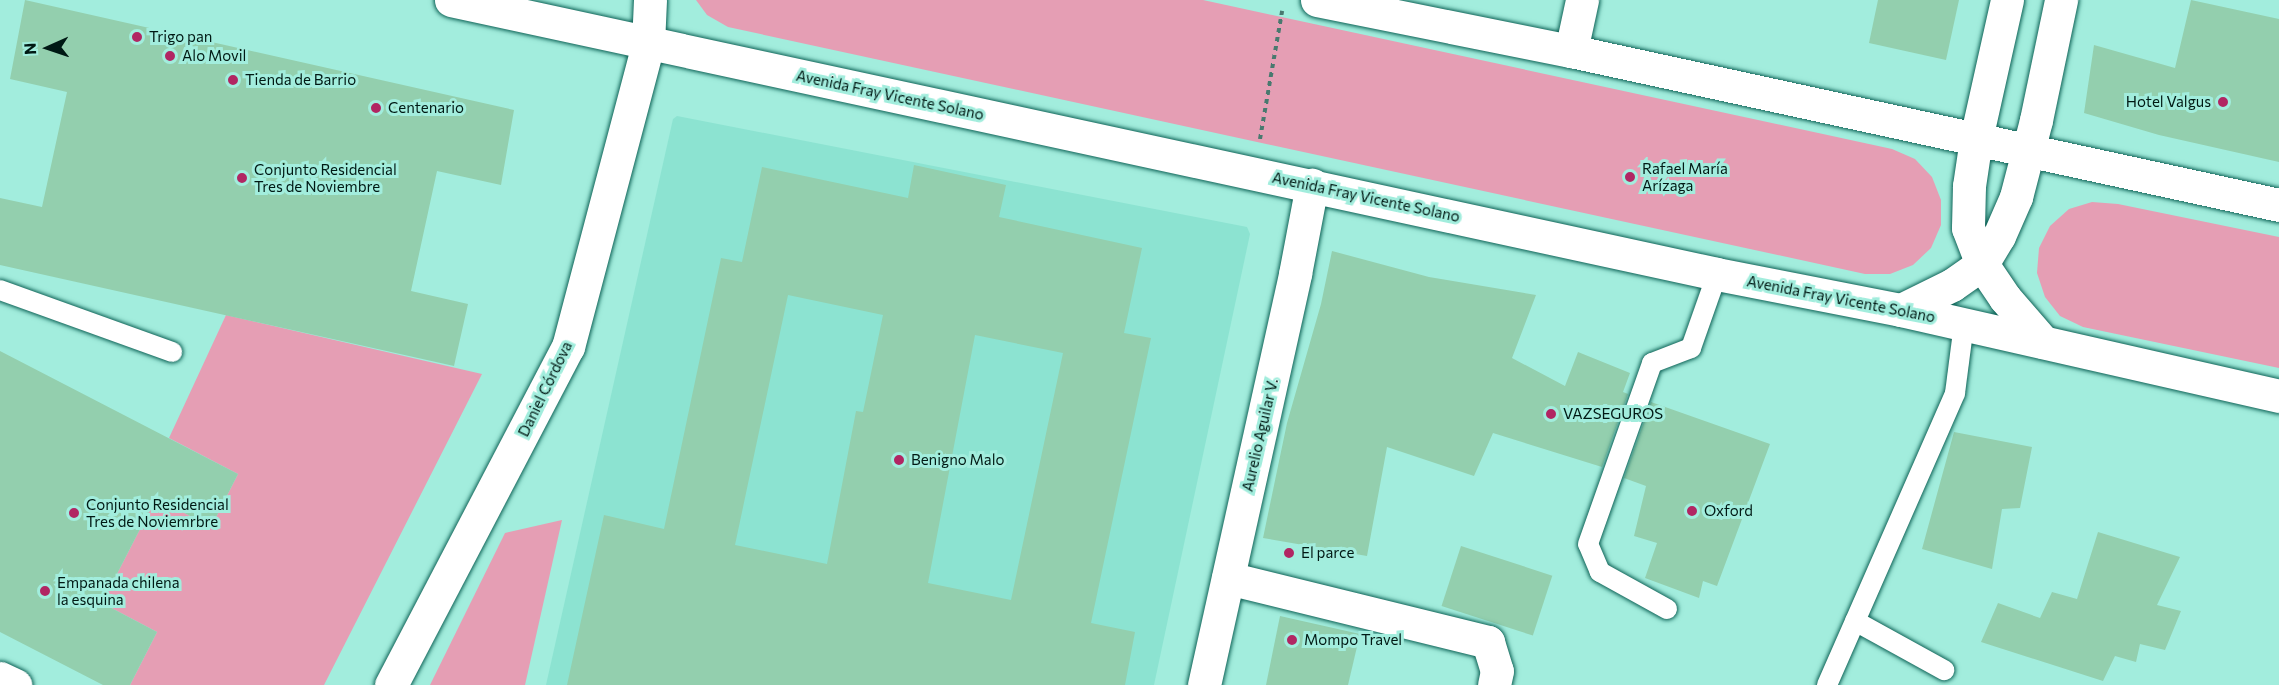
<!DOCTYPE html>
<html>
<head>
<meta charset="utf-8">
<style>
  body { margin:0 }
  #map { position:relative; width:2279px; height:685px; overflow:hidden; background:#a2eddd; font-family:Commissioner,sans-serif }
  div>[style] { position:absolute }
  .built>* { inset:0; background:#8ce3d1 }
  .green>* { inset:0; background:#e59eb4 }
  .building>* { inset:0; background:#93cfae; transform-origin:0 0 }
  .path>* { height:4px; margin-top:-2px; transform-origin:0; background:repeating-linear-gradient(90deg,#49796f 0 4.5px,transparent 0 9px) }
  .roads { filter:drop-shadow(0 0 2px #0e6357) drop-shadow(0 0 2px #0e6357) }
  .lane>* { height:20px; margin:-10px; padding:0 10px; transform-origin:10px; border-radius:10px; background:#fff }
  .street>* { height:33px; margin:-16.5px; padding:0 16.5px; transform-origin:16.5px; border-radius:16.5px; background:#fff }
  .secondary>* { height:33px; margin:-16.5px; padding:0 16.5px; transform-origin:16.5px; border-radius:16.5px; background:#fff }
  .dots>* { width:16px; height:16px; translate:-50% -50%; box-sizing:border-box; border:3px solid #a2eddd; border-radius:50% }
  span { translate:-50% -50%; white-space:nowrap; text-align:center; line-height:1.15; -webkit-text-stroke:6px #a2eddd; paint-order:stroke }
  .poi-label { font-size:15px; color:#001914 }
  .left { translate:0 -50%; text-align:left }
  .right { translate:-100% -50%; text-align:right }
  .street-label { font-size:15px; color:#001914 }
  .north { position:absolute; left:18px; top:18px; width:60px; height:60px; -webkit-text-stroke:4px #a2eddd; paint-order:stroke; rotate:267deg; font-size:16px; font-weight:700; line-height:24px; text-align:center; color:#001914 }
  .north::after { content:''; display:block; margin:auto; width:21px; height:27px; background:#001914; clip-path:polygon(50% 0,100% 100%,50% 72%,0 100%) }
</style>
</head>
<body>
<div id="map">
  <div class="built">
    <i style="clip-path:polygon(677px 116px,1247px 227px,1250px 234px,1154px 685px,546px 685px,673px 119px)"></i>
  </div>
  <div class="green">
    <i style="clip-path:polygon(696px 0,1203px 0,1892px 149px,1915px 159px,1932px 177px,1941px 200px,1941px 225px,1931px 248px,1913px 265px,1890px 274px,1865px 274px,728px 27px,707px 15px)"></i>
    <i style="clip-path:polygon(2092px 202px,2118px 204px,2279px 237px,2279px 368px,2083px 327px,2060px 316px,2045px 297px,2037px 273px,2039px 248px,2050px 226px,2069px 209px)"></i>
    <i style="clip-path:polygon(226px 315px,482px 374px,324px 685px,130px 685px,157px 632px,102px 603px,156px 498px,211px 527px,238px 474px,169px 438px)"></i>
    <i style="clip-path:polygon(562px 520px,525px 685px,430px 685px,505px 533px)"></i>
  </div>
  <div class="building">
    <i style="clip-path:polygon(25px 0,514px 110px,501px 185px,437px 171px,411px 291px,468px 304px,454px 366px,0 265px,0 198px,42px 207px,67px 92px,10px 79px)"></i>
    <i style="clip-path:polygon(1878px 0,1959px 0,1946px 60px,1869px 43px)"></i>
    <i style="clip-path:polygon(2191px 0,2279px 19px,2279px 162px,2159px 135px,2084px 113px,2094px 45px,2175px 68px)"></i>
    <i style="clip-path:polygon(evenodd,914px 165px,1006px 185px,999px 217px,1142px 248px,1124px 333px,1151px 338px,1091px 623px,1135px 632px,1125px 685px,567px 685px,604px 515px,664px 529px,721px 258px,742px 262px,762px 167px,908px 198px,914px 165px,788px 295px,883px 315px,863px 412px,856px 411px,827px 564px,735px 545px,788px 295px,914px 165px,975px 335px,1063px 353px,1011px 600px,928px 583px,975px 335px)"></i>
    <i style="clip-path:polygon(1332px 251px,1429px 277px,1536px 295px,1512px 358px,1565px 386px,1578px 352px,1630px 373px,1623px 392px,1628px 394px,1602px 467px,1493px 433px,1474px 476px,1387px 447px,1367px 556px,1263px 538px,1287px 423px,1321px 304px)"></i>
    <i style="clip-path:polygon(0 351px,238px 474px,211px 527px,156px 498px,102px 603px,157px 632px,130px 685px,103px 685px,0 632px)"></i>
    <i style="clip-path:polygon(1651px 402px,1770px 444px,1717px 586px,1703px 581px,1699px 598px,1645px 578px,1657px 543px,1634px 536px,1646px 486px,1624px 478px)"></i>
    <i style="clip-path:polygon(1954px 432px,2032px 447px,2020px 508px,2002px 509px,1992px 569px,1922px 549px)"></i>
    <i style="clip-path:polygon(2098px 532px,2180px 557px,2157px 605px,2181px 611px,2165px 650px,2140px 644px,2136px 662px,2115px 656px,2103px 681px,1981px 642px,1998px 603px,2040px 618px,2052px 592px,2077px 599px)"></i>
    <i style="left:1461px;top:546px;width:96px;height:63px;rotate:18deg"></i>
    <i style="clip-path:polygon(1280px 616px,1360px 634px,1348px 685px,1266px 685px)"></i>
  </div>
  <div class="path">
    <i style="left:1260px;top:139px;width:130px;rotate:-80.2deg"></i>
  </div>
  <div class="roads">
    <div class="lane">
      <i style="left:0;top:290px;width:183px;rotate:19.8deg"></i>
      <i style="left:1667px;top:609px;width:77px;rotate:-151.1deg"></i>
      <i style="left:1600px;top:572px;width:30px;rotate:-113deg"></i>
      <i style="left:1588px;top:544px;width:192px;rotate:-70.5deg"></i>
      <i style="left:1652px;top:363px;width:42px;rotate:-21deg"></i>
      <i style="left:1691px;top:348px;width:78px;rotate:-70.6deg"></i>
      <i style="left:1855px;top:621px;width:102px;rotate:28.8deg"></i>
      <i style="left:1827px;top:685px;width:319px;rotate:-66.3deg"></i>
      <i style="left:1955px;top:393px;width:70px;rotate:-82.6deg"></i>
    </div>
    <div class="street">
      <i style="left:1571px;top:51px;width:52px;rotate:-77.8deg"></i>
      <i style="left:1228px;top:578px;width:268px;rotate:13.8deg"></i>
      <i style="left:1488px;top:642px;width:30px;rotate:73deg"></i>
      <i style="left:1497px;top:671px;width:14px;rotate:102deg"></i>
      <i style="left:0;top:678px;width:17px;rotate:25deg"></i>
      <i style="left:391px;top:685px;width:382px;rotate:-62.4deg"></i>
      <i style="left:568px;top:347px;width:313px;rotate:-75.2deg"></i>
      <i style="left:648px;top:44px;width:44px;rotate:-87.4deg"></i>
      <i style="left:1204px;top:685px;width:421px;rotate:-77.5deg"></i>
      <i style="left:1295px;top:274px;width:91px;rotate:-79.2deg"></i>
    </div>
    <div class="secondary">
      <i style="left:451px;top:0;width:1295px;rotate:12.21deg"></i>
      <i style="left:1717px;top:274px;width:187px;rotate:11.1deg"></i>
      <i style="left:1901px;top:310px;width:388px;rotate:12.8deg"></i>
      <i style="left:1317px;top:0;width:259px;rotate:11.4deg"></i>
      <i style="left:1571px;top:51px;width:725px;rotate:12.27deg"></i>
      <i style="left:2007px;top:0;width:142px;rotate:102.6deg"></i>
      <i style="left:1976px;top:139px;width:48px;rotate:98.5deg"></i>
      <i style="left:1969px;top:186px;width:42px;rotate:91.4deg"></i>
      <i style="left:1968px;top:228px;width:39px;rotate:69deg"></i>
      <i style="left:1982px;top:264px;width:41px;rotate:55.9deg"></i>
      <i style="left:2005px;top:298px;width:58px;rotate:49.2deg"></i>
      <i style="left:1901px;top:310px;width:57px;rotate:-26.1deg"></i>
      <i style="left:1952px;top:285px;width:37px;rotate:-35deg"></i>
      <i style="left:1982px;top:264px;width:33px;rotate:-59deg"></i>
      <i style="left:1999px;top:236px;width:43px;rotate:-66.4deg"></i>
      <i style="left:2016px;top:197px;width:80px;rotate:-75.4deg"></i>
      <i style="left:2036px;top:120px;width:123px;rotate:-78.2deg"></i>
    </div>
  </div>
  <div class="dots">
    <i style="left:137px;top:37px;background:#b12663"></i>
    <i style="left:170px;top:56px;background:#b12663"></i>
    <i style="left:233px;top:80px;background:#b12663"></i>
    <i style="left:2223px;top:102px;background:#b12663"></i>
    <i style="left:376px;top:108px;background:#b12663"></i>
    <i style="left:1630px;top:177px;background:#b12663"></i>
    <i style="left:242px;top:178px;background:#b12663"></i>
    <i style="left:1551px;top:414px;background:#b12663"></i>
    <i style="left:899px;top:460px;background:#b12663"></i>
    <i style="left:1692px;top:511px;background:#b12663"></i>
    <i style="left:74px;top:513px;background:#b12663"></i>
    <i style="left:1289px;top:553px;background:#b12663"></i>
    <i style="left:45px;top:591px;background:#b12663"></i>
    <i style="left:1292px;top:640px;background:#b12663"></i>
  </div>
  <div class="poi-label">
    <span class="left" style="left:149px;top:37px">Trigo pan</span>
    <span class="left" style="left:182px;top:56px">Alo Movil</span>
    <span class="left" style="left:245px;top:80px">Tienda de Barrio</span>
    <span class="right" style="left:2211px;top:102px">Hotel Valgus</span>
    <span class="left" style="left:388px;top:108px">Centenario</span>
    <span class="left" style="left:1642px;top:177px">Rafael María<br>Arízaga</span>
    <span class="left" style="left:254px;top:178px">Conjunto Residencial<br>Tres de Noviembre</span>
    <span class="left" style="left:1563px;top:414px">VAZSEGUROS</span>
    <span class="left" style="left:911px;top:460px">Benigno Malo</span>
    <span class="left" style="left:86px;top:513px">Conjunto Residencial<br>Tres de Noviemrbre</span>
    <span class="left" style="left:1704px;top:511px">Oxford</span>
    <span class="left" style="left:1301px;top:553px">El parce</span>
    <span class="left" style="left:57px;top:591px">Empanada chilena<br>la esquina</span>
    <span class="left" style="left:1304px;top:640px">Mompo Travel</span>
  </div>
  <div class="street-label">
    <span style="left:890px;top:95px;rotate:12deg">Avenida Fray Vicente Solano</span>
    <span style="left:1366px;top:197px;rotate:12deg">Avenida Fray Vicente Solano</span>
    <span style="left:1841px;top:299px;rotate:11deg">Avenida Fray Vicente Solano</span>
    <span style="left:545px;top:389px;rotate:-64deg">Daniel Córdova</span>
    <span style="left:1260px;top:435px;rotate:-77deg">Aurelio Aguilar V.</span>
  </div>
  <div class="north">N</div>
</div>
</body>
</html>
